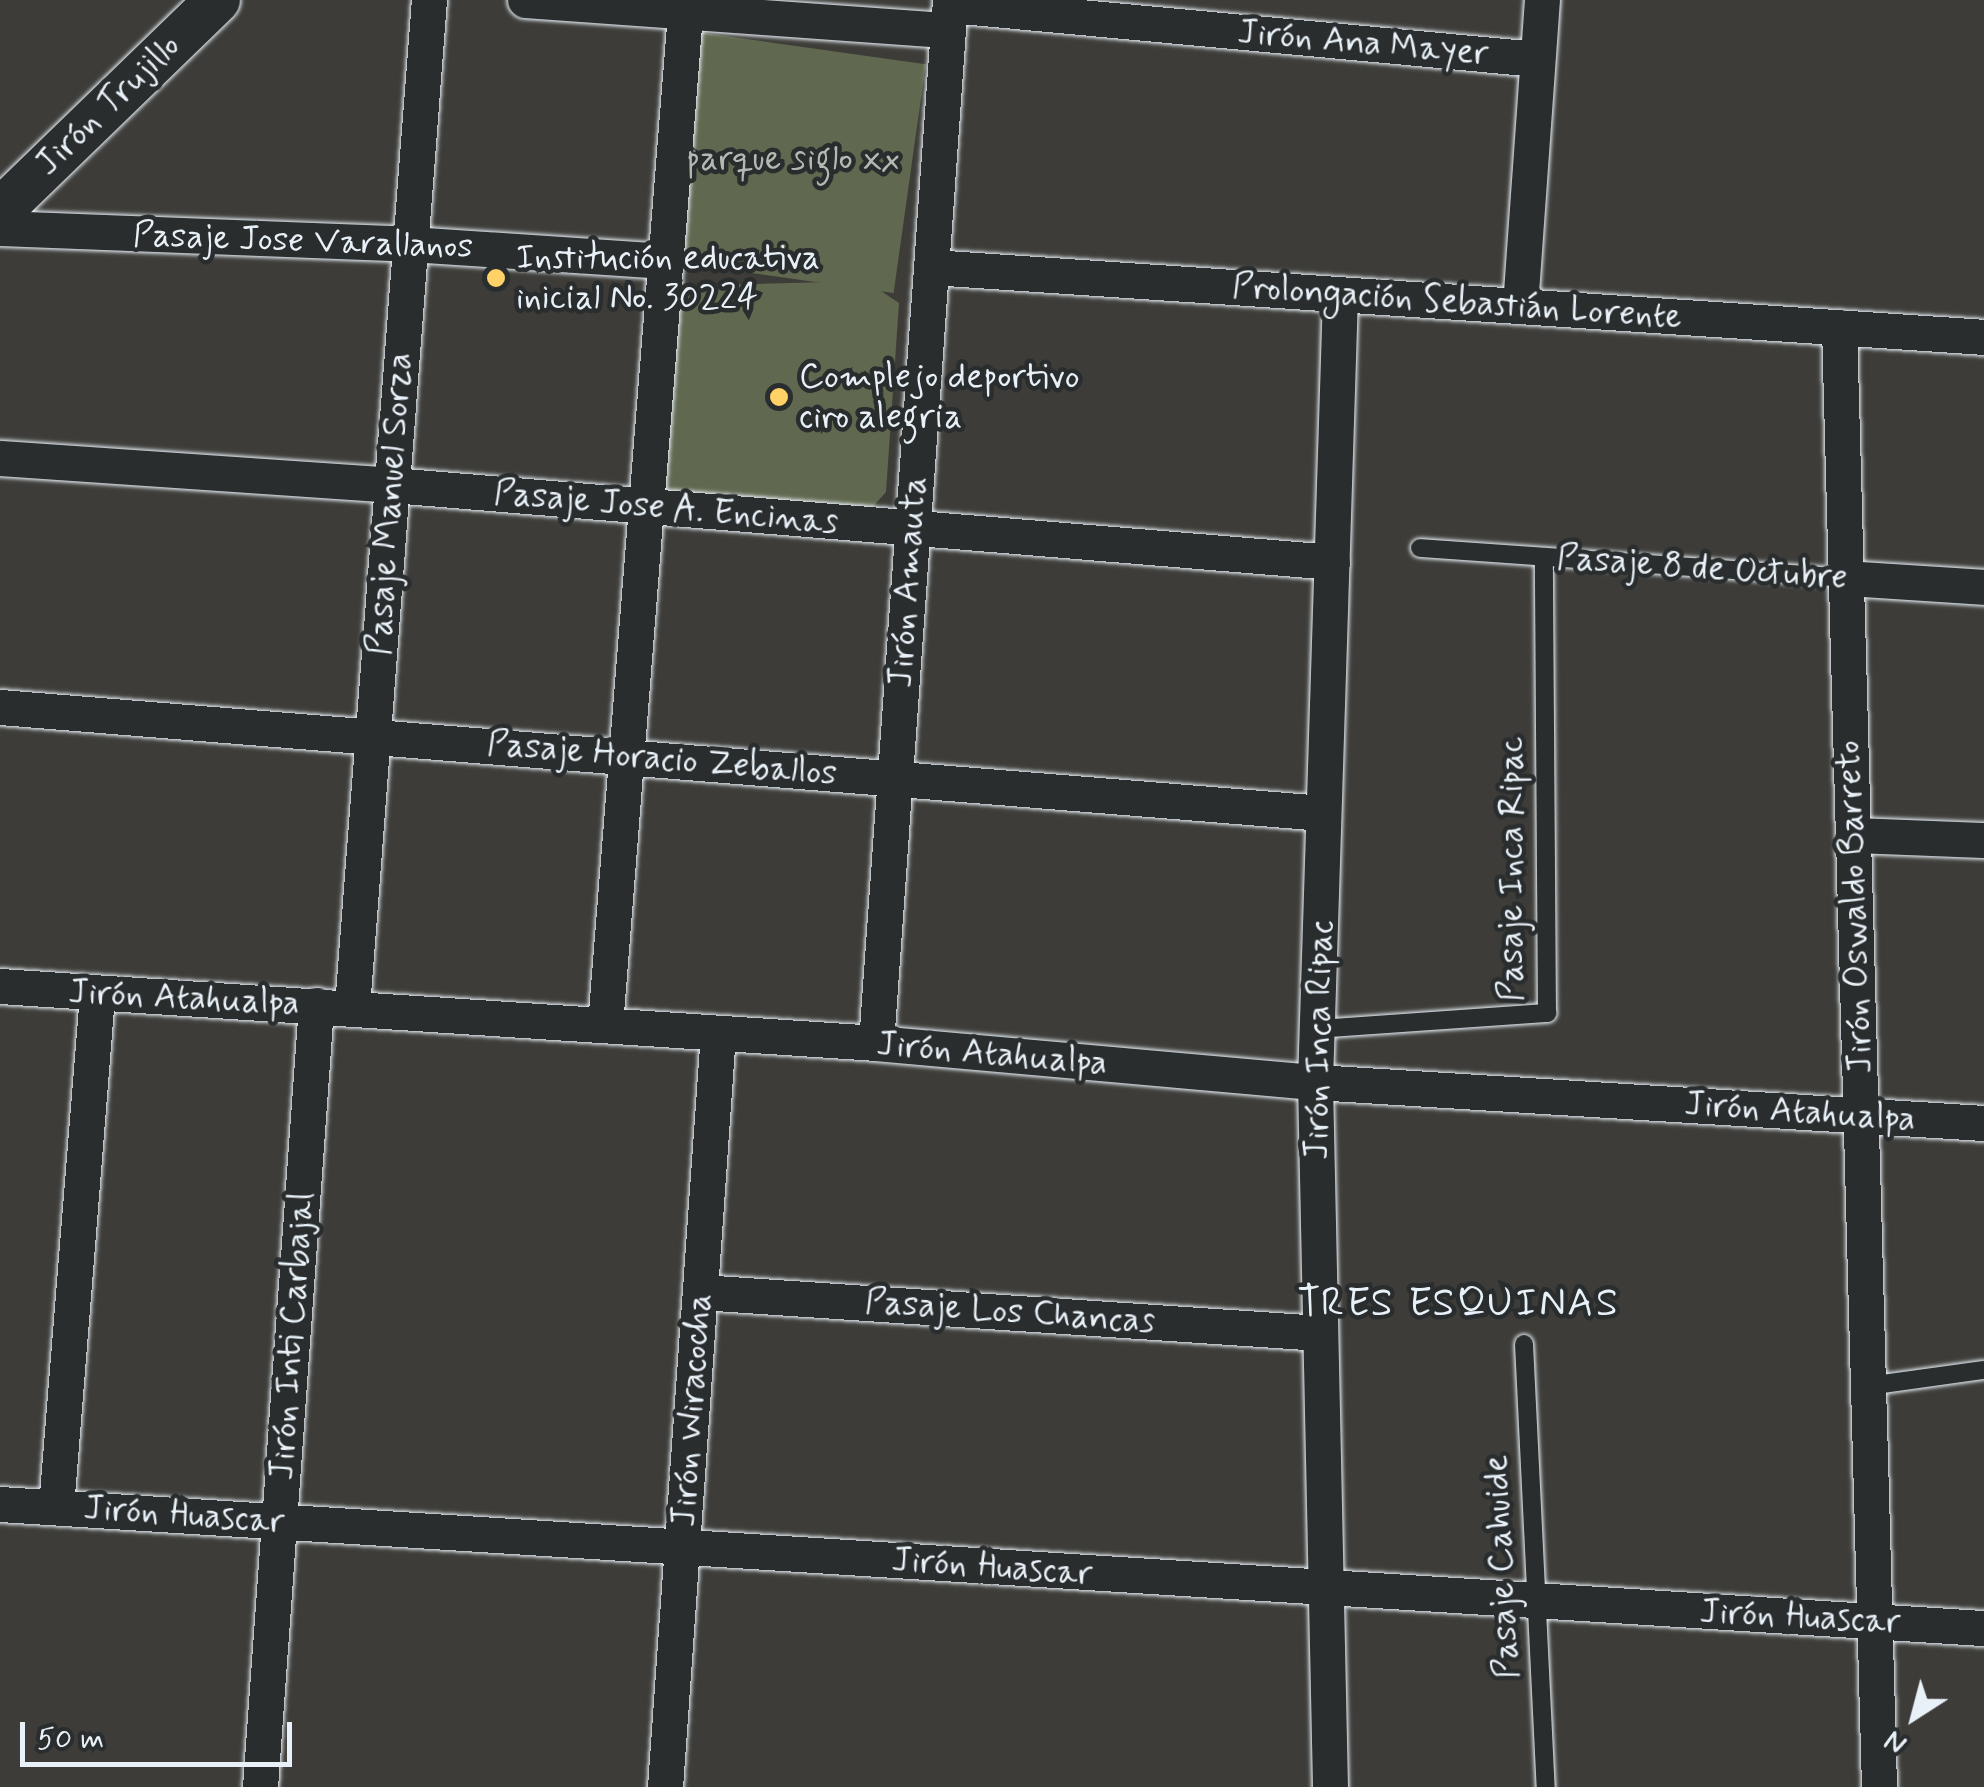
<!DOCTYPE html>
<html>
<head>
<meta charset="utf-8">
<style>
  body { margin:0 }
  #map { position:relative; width:1984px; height:1787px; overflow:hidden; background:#3d3c38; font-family:Mynerve,sans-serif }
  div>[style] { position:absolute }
  .green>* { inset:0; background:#60684f; transform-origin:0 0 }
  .roads { filter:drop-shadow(0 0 2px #e8f1f8) drop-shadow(0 0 2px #e8f1f8) }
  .service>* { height:18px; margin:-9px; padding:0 9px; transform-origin:9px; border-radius:9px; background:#2a2d2e }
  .minor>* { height:35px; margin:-17.5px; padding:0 17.5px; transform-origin:17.5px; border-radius:17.5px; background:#2a2d2e }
  .tertiary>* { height:45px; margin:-22.5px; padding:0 22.5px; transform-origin:22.5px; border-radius:22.5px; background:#2a2d2e }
  .dots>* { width:28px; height:28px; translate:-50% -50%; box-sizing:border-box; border:5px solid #2a2d2e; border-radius:50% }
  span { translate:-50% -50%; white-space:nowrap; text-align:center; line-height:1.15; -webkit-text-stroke:9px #2a2d2e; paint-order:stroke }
  .street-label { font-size:35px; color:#e8f1f8 }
  .park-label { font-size:35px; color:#b2bab4 }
  .poi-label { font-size:35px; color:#e8f1f8 }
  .left { translate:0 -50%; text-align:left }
  .quarter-label { font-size:40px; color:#e8f1f8; letter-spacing:2.5px }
  .north { position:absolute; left:1864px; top:1667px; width:100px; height:100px; -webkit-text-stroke:8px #2a2d2e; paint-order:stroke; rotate:216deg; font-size:28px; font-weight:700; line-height:40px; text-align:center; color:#e8f1f8 }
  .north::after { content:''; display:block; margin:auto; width:35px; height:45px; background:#e8f1f8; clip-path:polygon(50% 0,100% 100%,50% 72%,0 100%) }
  .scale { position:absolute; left:20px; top:1722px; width:272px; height:45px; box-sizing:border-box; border:5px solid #e8f1f8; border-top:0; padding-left:12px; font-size:30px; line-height:35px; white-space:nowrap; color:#e8f1f8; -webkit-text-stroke:8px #2a2d2e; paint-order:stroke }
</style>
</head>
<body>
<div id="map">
  <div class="green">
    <i style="left:697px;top:32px;width:231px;height:231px;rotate:8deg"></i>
    <i style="clip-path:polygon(866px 281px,899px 303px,886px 492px,870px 510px,658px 491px,675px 286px)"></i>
  </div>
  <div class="roads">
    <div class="service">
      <i style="left:1420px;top:548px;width:427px;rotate:4deg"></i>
      <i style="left:1317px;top:1029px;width:231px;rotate:-4deg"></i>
      <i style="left:1547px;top:1013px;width:455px;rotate:-90.4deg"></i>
      <i style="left:1524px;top:1344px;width:444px;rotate:87.2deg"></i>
      <i style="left:1868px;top:1386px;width:117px;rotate:-7.9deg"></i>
    </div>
    <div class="minor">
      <i style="left:525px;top:0;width:424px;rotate:4.1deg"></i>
      <i style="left:950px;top:5px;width:589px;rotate:5.26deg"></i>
      <i style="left:0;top:228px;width:410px;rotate:2.2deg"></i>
      <i style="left:410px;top:244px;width:256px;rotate:3.8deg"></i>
      <i style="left:931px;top:267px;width:1055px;rotate:3.8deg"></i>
      <i style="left:1520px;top:306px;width:307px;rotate:-85.9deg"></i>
      <i style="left:1839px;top:327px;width:1461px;rotate:88.43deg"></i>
      <i style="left:0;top:458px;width:393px;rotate:3.9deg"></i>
      <i style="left:392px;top:485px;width:943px;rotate:4.68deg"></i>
      <i style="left:1846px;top:578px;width:138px;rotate:3.7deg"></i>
      <i style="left:0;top:707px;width:1327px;rotate:4.58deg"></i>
      <i style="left:1853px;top:835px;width:131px;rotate:2.2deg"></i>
      <i style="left:0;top:986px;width:878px;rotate:3.72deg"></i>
      <i style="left:876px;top:1043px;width:441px;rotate:5.1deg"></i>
      <i style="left:1315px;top:1082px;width:670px;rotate:3.51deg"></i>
      <i style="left:352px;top:1007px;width:1010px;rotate:-85.63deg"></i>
      <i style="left:605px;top:1025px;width:1028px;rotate:-85.48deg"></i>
      <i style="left:876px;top:1043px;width:1046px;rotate:-85.94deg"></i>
      <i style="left:700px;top:1292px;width:621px;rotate:3.78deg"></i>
      <i style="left:0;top:1504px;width:1988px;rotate:3.58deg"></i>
      <i style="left:56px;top:1507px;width:514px;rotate:-85.42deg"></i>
      <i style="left:260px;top:1787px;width:784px;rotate:-85.9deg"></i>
      <i style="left:665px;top:1787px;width:756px;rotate:-85.98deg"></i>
      <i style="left:1330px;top:1787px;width:705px;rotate:-91.22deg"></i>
      <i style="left:1315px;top:1082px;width:788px;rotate:-88.18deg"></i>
    </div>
    <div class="tertiary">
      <i style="left:0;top:210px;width:302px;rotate:-44.1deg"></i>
    </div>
  </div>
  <div class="dots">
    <i style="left:496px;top:278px;background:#ffd166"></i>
    <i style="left:779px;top:397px;background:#ffd166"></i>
  </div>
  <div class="street-label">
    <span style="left:1363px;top:43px;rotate:5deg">Jirón Ana Mayer</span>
    <span style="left:108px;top:105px;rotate:-44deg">Jirón Trujillo</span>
    <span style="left:303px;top:241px;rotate:2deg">Pasaje Jose Varallanos</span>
    <span style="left:1457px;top:302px;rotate:4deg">Prolongación Sebastián Lorente</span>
    <span style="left:390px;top:504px;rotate:-86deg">Pasaje Manuel Sorza</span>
    <span style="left:666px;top:508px;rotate:5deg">Pasaje Jose A. Encinas</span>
    <span style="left:1702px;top:568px;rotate:4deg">Pasaje 8 de Octubre</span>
    <span style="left:908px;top:582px;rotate:-86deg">Jirón Amauta</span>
    <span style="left:662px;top:759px;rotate:5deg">Pasaje Horacio Zeballos</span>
    <span style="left:1512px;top:869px;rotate:-90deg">Pasaje Inca Ripac</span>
    <span style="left:1855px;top:907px;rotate:-92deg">Jirón Oswaldo Barreto</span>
    <span style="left:184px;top:998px;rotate:3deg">Jirón Atahualpa</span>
    <span style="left:1319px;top:1040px;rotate:-89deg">Jirón Inca Ripac</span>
    <span style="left:992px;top:1054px;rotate:5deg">Jirón Atahualpa</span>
    <span style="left:1800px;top:1112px;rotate:4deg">Jirón Atahualpa</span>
    <span style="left:1010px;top:1312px;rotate:4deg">Pasaje Los Chancas</span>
    <span style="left:292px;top:1336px;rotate:-86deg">Jirón Inti Carbajal</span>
    <span style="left:692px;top:1410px;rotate:-86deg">Jirón Wiracocha</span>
    <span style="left:184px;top:1515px;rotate:4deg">Jirón Huascar</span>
    <span style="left:992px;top:1567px;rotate:4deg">Jirón Huascar</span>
    <span style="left:1502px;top:1567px;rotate:-93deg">Pasaje Cahuide</span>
    <span style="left:1800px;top:1617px;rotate:3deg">Jirón Huascar</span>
  </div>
  <div class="park-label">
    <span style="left:793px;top:159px">parque siglo xx</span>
  </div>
  <div class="poi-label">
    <span class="left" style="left:516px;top:278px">Institución educativa<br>inicial No. 30224</span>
    <span class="left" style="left:799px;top:397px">Complejo deportivo<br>ciro alegria</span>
  </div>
  <div class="quarter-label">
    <span style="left:1459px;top:1304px">TRES ESQUINAS</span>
  </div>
  <div class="north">N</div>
  <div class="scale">50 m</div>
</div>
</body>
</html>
